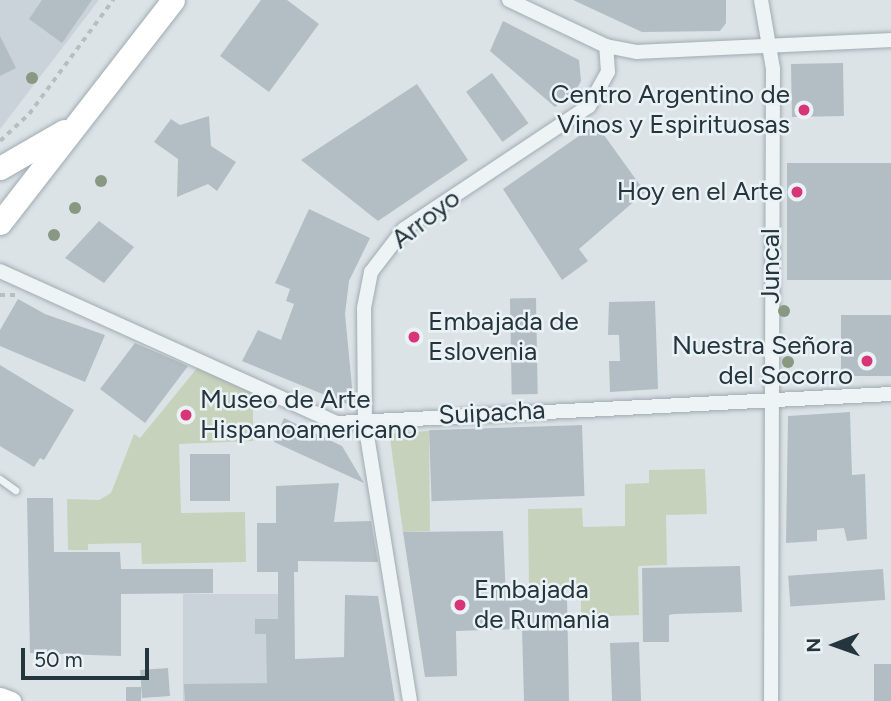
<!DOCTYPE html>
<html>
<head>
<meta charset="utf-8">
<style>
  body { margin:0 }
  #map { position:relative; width:891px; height:701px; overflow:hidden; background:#dbe3e7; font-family:Figtree,sans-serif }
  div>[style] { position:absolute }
  .built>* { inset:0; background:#c9d3d9; transform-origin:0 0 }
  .green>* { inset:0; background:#c7d2bc }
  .building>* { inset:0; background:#b2bec4; transform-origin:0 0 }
  .path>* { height:3.5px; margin-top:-1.75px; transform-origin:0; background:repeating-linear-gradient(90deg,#b5bec2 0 5px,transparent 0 10px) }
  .roads { filter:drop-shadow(0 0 2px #a0abb1) drop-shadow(0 0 2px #a0abb1) }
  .lane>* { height:7px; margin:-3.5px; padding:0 3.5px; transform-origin:3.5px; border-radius:3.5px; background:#eef3f5 }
  .street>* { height:14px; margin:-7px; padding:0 7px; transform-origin:7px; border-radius:7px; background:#eef3f5 }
  .secondary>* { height:19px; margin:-9.5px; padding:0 9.5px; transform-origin:9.5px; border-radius:9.5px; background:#fff }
  .primary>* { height:23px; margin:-11.5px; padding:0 11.5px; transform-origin:11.5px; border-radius:11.5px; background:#fff }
  .trees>* { width:12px; height:12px; margin:-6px; border-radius:50%; background:#889883 }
  .dots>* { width:19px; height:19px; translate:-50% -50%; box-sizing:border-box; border:4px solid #ebf2f5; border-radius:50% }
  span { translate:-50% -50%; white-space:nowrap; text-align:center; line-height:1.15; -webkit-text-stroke:5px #ebf2f5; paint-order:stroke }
  .poi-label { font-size:26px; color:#24353e }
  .right { translate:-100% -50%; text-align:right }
  .left { translate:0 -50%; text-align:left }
  .street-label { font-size:26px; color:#24353e }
  .north { position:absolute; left:800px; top:610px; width:70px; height:70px; -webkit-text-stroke:5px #ebf2f5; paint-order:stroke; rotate:269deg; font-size:19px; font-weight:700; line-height:28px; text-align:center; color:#24353e }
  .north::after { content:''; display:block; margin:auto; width:24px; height:32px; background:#24353e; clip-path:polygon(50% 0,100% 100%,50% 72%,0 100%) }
  .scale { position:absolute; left:21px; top:648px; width:128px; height:32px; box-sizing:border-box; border:4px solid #24353e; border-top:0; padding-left:9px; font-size:21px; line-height:24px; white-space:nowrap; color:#24353e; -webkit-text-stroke:5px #ebf2f5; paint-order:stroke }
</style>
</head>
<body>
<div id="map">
  <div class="built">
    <i style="clip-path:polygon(0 0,99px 0,0 129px)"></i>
    <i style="left:183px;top:594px;width:111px;height:107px"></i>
  </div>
  <div class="green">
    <i style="clip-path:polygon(198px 367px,253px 390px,253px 441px,179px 444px,181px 513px,245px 512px,246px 562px,142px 564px,141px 543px,88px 544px,88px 550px,68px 550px,67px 499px,99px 500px,111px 493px,134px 434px,140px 438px)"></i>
    <i style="clip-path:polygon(429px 431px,430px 531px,403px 532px,390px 438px,395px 433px)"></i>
    <i style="clip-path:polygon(705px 469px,707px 514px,666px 515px,667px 565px,638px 566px,639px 615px,581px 617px,581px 586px,529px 587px,528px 509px,582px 508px,583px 527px,625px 526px,625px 484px,649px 483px,649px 470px)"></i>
  </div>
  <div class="building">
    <i style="clip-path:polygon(42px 0,92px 0,62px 43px,29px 19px)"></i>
    <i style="clip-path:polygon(261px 0,287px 0,319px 24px,269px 92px,220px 56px)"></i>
    <i style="clip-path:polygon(573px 0,726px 0,726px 23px,720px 31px,642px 32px)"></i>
    <i style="clip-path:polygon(503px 21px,579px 60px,581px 81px,575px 92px,555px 107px,490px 51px)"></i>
    <i style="clip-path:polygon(0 36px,16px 68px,0 76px)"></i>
    <i style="left:843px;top:63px;width:53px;height:52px;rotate:89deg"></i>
    <i style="left:492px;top:73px;width:62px;height:32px;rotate:54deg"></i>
    <i style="clip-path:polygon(417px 84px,468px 160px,378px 221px,301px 160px)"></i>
    <i style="clip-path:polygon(209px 116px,211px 146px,236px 162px,217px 191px,208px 184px,177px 197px,178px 159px,154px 142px,171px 119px,180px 125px)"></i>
    <i style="clip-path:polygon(596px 124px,645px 192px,579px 249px,588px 261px,562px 280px,503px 189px)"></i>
    <i style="left:891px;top:163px;width:117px;height:104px;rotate:90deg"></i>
    <i style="clip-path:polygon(309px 209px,370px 238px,349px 281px,345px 314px,353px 397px,347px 404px,242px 361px,258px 330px,281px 340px,294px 304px,286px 301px,290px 289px,275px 283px)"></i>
    <i style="clip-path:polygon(99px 221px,134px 247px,104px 283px,65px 258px)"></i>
    <i style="left:536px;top:298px;width:96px;height:26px;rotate:89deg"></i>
    <i style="clip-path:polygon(18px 299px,45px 314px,105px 335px,85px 382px,0 346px,0 330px)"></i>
    <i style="clip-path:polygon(655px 301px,658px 389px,610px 392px,609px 361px,620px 361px,619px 335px,608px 335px,609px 302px)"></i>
    <i style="left:891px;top:315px;width:61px;height:50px;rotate:90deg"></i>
    <i style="clip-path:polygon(135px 343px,188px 366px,145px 423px,100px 389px)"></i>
    <i style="clip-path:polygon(0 365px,74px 410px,44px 460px,40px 458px,34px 467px,0 446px)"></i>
    <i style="clip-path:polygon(850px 412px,852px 475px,865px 474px,867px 539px,847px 541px,844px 528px,817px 530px,817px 541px,786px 543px,788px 416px)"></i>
    <i style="clip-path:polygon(284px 418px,342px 446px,364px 483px,274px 442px)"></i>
    <i style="left:582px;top:425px;width:71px;height:153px;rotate:88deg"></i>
    <i style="left:190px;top:454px;width:40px;height:47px"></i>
    <i style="clip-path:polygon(339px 483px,334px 522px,371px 521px,378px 562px,298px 561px,298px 572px,294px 572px,295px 659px,344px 657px,345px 595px,378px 596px,395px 701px,185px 701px,184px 684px,267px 683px,266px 634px,255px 634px,255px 619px,278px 619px,278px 572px,257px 572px,257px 523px,276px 523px,276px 486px)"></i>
    <i style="clip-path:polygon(27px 498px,53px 498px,54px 552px,120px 552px,121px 569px,213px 569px,213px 593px,121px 594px,121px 656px,30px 653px)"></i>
    <i style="clip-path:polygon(503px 531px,506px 598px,567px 597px,569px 701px,524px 701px,522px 629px,456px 631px,457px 676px,425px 677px,403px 532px)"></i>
    <i style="clip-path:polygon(740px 566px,742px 612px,674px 614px,669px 615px,669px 642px,643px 642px,642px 568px)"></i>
    <i style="left:883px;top:569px;width:31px;height:95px;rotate:86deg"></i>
    <i style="left:639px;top:642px;width:59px;height:29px;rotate:88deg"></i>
    <i style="left:874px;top:664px;width:17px;height:37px"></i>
    <i style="left:168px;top:668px;width:28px;height:28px;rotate:86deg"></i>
    <i style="left:141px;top:687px;width:14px;height:15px;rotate:90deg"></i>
  </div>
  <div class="path">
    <i style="left:0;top:141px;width:40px;rotate:-43deg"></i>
    <i style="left:29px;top:114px;width:142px;rotate:-53.6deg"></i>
    <i style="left:0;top:295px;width:15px"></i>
  </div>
  <div class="roads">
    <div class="lane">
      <i style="left:0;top:479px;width:19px;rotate:36deg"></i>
    </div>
    <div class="street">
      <i style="left:509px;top:0;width:107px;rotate:25.4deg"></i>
      <i style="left:606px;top:46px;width:32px;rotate:11deg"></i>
      <i style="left:637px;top:52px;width:254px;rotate:-2.7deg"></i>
      <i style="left:761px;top:0;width:70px;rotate:80.1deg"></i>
      <i style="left:773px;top:69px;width:632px;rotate:90.18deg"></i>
      <i style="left:0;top:271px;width:370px;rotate:24.3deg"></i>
      <i style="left:337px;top:423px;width:555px;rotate:-3deg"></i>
      <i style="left:410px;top:701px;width:281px;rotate:-99.2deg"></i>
      <i style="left:365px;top:424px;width:116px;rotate:-90.5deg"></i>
      <i style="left:364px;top:308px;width:37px;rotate:-79deg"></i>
      <i style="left:371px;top:272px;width:54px;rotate:-52.5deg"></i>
      <i style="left:404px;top:229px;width:222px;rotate:-33.6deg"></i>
      <i style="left:589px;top:106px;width:39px;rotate:-61deg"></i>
      <i style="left:608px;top:72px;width:26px;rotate:-94deg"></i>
    </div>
    <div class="secondary">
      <i style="left:0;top:697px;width:12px;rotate:20deg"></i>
    </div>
    <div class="primary">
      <i style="left:0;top:168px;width:74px;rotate:-30deg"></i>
      <i style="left:0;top:223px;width:282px;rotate:-52.2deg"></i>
    </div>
  </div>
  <div class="trees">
    <i style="left:32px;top:78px"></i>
    <i style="left:101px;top:181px"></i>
    <i style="left:75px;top:208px"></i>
    <i style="left:54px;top:235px"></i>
    <i style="left:784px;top:311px"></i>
    <i style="left:788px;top:362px"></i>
  </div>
  <div class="dots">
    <i style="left:804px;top:110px;background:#d83579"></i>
    <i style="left:797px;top:192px;background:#d83579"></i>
    <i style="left:414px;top:337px;background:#d83579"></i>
    <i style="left:867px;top:361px;background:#d83579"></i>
    <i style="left:186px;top:415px;background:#d83579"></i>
    <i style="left:460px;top:605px;background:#d83579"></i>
  </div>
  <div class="poi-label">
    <span class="right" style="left:790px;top:110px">Centro Argentino de<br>Vinos y Espirituosas</span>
    <span class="right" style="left:783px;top:192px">Hoy en el Arte</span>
    <span class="left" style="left:428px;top:337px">Embajada de<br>Eslovenia</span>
    <span class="right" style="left:853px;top:361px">Nuestra Señora<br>del Socorro</span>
    <span class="left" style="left:200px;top:415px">Museo de Arte<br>Hispanoamericano</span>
    <span class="left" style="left:474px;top:605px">Embajada<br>de Rumania</span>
  </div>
  <div class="street-label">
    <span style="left:426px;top:219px;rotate:-38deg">Arroyo</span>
    <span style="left:771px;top:266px;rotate:-90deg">Juncal</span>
    <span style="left:492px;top:413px;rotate:-3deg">Suipacha</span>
  </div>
  <div class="north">N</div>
  <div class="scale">50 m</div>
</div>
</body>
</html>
